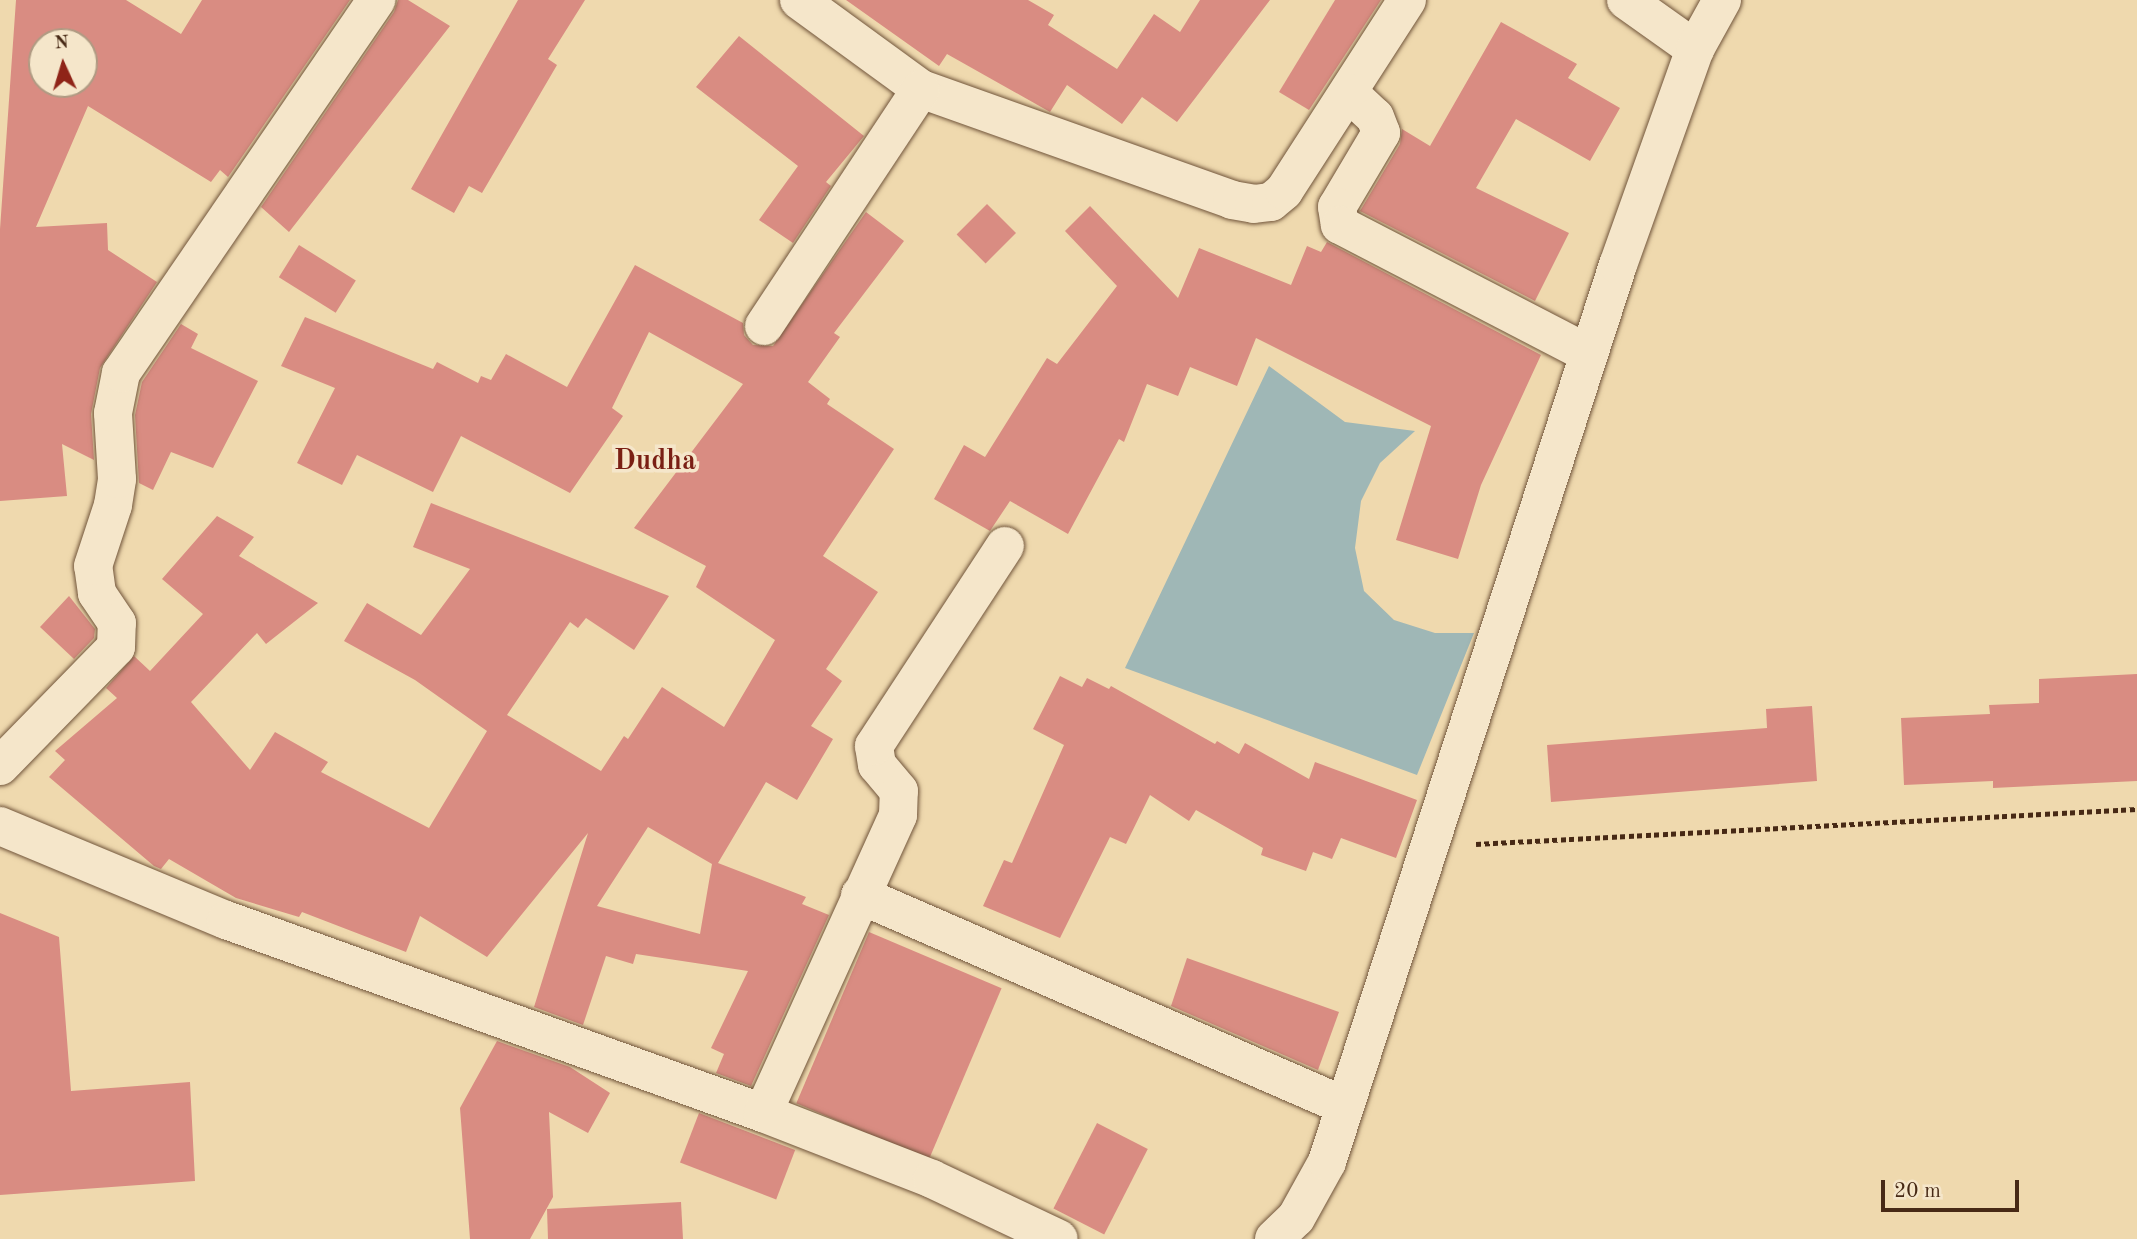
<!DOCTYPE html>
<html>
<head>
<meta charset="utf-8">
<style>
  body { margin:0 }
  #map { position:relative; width:2137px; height:1239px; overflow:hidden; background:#efd9ae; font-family:"Old Standard TT",serif }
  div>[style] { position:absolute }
  .water>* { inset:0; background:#9fb7b6 }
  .building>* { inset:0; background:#d98c82; transform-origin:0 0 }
  .path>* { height:4.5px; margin-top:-2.25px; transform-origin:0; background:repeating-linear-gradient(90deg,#472915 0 5px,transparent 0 8.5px) }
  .roads { filter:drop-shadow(0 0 2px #71553b) drop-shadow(0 0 2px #71553b) }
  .minor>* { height:38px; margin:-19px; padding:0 19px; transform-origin:19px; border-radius:19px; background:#f5e6ca }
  span { translate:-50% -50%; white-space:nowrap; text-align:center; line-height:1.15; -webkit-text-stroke:7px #f5e6ca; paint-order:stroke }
  .quarter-label { font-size:28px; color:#7a1f14; font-weight:700 }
  .north { position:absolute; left:28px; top:28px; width:70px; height:70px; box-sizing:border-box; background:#f5e6ca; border:2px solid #af9a82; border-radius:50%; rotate:356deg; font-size:19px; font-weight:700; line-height:28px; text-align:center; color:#472915 }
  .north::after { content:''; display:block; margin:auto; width:24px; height:32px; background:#8f2418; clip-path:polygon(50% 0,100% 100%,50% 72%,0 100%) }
  .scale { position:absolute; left:1881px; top:1180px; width:138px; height:32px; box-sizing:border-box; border:4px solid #472915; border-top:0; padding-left:9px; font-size:21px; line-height:24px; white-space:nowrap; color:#472915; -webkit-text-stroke:5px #f5e6ca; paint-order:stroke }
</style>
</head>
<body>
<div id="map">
  <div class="water">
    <i style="clip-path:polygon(1269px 366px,1345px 422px,1415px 431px,1380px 463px,1361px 501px,1355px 548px,1364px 591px,1394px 620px,1435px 633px,1474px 633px,1417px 775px,1125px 668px)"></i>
  </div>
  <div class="building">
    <i style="clip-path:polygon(evenodd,16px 0,126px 0,181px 34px,202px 0,350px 0,228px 177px,220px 170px,211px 182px,88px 106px,36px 227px,107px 223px,108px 250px,157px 282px,100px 368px,91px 414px,94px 460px,62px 444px,67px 496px,0 501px,0 229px,16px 0,42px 42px,84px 42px,84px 84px,42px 84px,42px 42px)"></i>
    <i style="clip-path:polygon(398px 0,408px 0,450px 26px,289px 232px,261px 207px,394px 12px)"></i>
    <i style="clip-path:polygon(518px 0,585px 0,548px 59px,557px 65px,482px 193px,469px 186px,454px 213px,411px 189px)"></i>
    <i style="clip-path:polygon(846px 0,1028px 0,1054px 15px,1048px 25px,1117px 69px,1154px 14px,1180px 32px,1200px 0,1270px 0,1177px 122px,1142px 97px,1122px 124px,1067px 85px,1050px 112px,947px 54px,939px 66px)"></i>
    <i style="clip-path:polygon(1335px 0,1381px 0,1309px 110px,1279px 92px)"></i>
    <i style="clip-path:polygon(1501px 22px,1577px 64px,1568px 78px,1620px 108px,1590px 161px,1516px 119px,1476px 188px,1569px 233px,1535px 301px,1360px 211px,1400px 144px,1402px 129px,1430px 146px)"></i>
    <i style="clip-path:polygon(739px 36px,864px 136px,826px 182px,831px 186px,793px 243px,759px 220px,798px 166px,696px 87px)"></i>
    <i style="left:987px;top:204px;width:41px;height:43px;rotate:45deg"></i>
    <i style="clip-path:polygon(1090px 206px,1178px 298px,1199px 248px,1291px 285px,1307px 246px,1321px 252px,1327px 242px,1541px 355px,1481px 485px,1458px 559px,1396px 540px,1431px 426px,1256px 338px,1237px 386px,1190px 367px,1178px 396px,1147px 384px,1124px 442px,1119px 439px,1068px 534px,1010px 501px,990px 531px,934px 499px,964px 445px,985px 457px,1047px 358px,1057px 364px,1117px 286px,1065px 231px)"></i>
    <i style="clip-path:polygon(evenodd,866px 212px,904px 241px,834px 333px,840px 337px,808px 382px,830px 399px,827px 404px,894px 449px,823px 556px,878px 592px,826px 669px,842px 681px,811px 726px,833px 739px,797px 800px,766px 782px,718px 863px,806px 897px,802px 904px,829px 915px,751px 1086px,716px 1073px,724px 1054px,711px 1048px,748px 971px,636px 954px,633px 964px,606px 956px,583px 1025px,534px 1007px,588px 833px,487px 957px,420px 916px,406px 952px,302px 912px,299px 917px,236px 898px,169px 859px,161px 869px,154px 866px,49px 777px,65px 760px,55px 751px,117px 698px,106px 688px,134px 656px,150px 671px,203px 614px,162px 579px,217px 516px,254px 537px,239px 556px,318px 603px,266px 644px,257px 633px,191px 702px,250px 770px,275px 732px,328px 762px,321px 772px,429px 828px,487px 731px,415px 680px,344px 641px,367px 603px,421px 635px,470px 569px,413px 547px,431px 503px,669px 596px,634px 650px,586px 618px,578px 628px,570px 622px,507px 715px,601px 771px,624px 736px,628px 739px,662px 687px,724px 727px,775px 640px,696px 587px,706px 566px,634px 528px,743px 384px,649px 332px,612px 408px,623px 416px,570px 493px,461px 436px,433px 492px,357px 455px,342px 485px,297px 463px,335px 388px,281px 366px,305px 317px,433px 369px,437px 362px,478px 383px,481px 376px,491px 380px,506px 354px,567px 387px,635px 265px,743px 323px,744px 335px,753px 345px,773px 346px,866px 212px,648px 827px,712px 864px,700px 934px,597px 906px,648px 827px)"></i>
    <i style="left:299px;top:245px;width:67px;height:38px;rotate:32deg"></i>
    <i style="clip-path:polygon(181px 324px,198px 334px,191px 348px,258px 381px,213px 468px,171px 452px,153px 490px,139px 483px,135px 415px,142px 382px)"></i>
    <i style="clip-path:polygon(69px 596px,95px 629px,94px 638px,74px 659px,40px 627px)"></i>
    <i style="clip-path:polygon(2137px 674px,2137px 781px,1993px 788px,1993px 781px,1904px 785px,1901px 718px,1990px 714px,1989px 705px,2039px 703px,2039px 679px)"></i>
    <i style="clip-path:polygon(1060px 676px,1082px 687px,1087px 678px,1109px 689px,1111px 686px,1215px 744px,1217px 741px,1239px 754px,1245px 743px,1309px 779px,1315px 762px,1417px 800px,1396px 858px,1341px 838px,1332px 859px,1313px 852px,1306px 871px,1261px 855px,1263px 848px,1196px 810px,1189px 821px,1150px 795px,1126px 844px,1110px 837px,1060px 938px,983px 906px,1004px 860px,1012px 863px,1064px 745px,1033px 729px)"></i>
    <i style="clip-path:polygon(1812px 706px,1817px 781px,1551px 802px,1547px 745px,1767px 728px,1766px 709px)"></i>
    <i style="clip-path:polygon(0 913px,59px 937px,71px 1091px,190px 1082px,195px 1181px,0 1195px)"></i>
    <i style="left:869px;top:932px;width:144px;height:186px;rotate:23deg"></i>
    <i style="clip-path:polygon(1187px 958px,1339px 1012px,1318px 1070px,1171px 1006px)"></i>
    <i style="clip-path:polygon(497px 1041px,570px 1067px,610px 1093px,588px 1133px,549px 1112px,553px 1197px,530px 1239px,470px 1239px,460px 1108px)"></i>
    <i style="left:699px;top:1113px;width:103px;height:53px;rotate:21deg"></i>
    <i style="left:1097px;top:1123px;width:57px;height:96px;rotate:27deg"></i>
    <i style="clip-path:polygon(681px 1202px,683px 1239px,548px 1239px,547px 1209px)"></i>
  </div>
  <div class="path">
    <i style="left:1476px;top:844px;width:662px;rotate:-3.03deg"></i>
  </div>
  <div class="roads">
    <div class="minor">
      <i style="left:799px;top:0;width:151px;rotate:36.1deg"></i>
      <i style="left:921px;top:89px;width:330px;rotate:19.6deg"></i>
      <i style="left:1232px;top:200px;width:22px;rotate:10deg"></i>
      <i style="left:1254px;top:204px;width:17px;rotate:-7deg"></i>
      <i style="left:1271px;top:202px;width:17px;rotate:-40deg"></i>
      <i style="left:1284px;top:191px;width:227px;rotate:-57.2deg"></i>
      <i style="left:1626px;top:0;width:85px;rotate:35.4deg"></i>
      <i style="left:1349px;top:93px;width:35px;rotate:43deg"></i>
      <i style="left:1375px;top:117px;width:17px;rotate:69deg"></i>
      <i style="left:1381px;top:133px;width:86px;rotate:120.7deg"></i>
      <i style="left:1337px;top:207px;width:18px;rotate:81deg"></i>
      <i style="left:1340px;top:225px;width:280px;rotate:27.4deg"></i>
      <i style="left:764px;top:326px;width:284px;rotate:-56.5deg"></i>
      <i style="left:0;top:766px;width:166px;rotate:-45.7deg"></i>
      <i style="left:116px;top:647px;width:24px;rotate:-88deg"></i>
      <i style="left:117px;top:623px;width:36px;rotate:-124deg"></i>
      <i style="left:97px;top:593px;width:27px;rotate:-98deg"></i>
      <i style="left:93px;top:566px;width:64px;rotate:-71.8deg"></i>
      <i style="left:113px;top:505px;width:26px;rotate:-81deg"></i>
      <i style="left:117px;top:479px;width:66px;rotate:-93.5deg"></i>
      <i style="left:113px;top:413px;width:41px;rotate:-78.7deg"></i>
      <i style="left:121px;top:373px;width:452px;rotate:-55.6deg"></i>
      <i style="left:0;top:826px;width:245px;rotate:22.6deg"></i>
      <i style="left:226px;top:920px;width:571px;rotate:19.77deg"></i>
      <i style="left:763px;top:1113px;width:181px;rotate:21.3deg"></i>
      <i style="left:932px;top:1179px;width:140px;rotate:25.3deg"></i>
      <i style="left:860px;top:895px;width:529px;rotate:23.51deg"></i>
      <i style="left:763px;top:1113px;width:327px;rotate:-65.6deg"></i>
      <i style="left:898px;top:815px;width:24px;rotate:-88deg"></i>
      <i style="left:899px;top:791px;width:34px;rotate:-130deg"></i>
      <i style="left:877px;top:765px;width:19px;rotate:-99deg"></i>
      <i style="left:874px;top:746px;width:239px;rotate:-56.8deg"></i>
      <i style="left:1274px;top:1239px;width:30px;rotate:-44deg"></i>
      <i style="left:1296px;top:1218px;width:64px;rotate:-61deg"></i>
      <i style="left:1327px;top:1162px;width:943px;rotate:-72.03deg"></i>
      <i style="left:1618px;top:265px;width:229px;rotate:-70.4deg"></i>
      <i style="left:1695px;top:49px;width:56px;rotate:-61.1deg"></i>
    </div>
  </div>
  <div class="quarter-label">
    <span style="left:655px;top:462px">Dudha</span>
  </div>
  <div class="north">N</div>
  <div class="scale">20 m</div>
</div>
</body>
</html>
